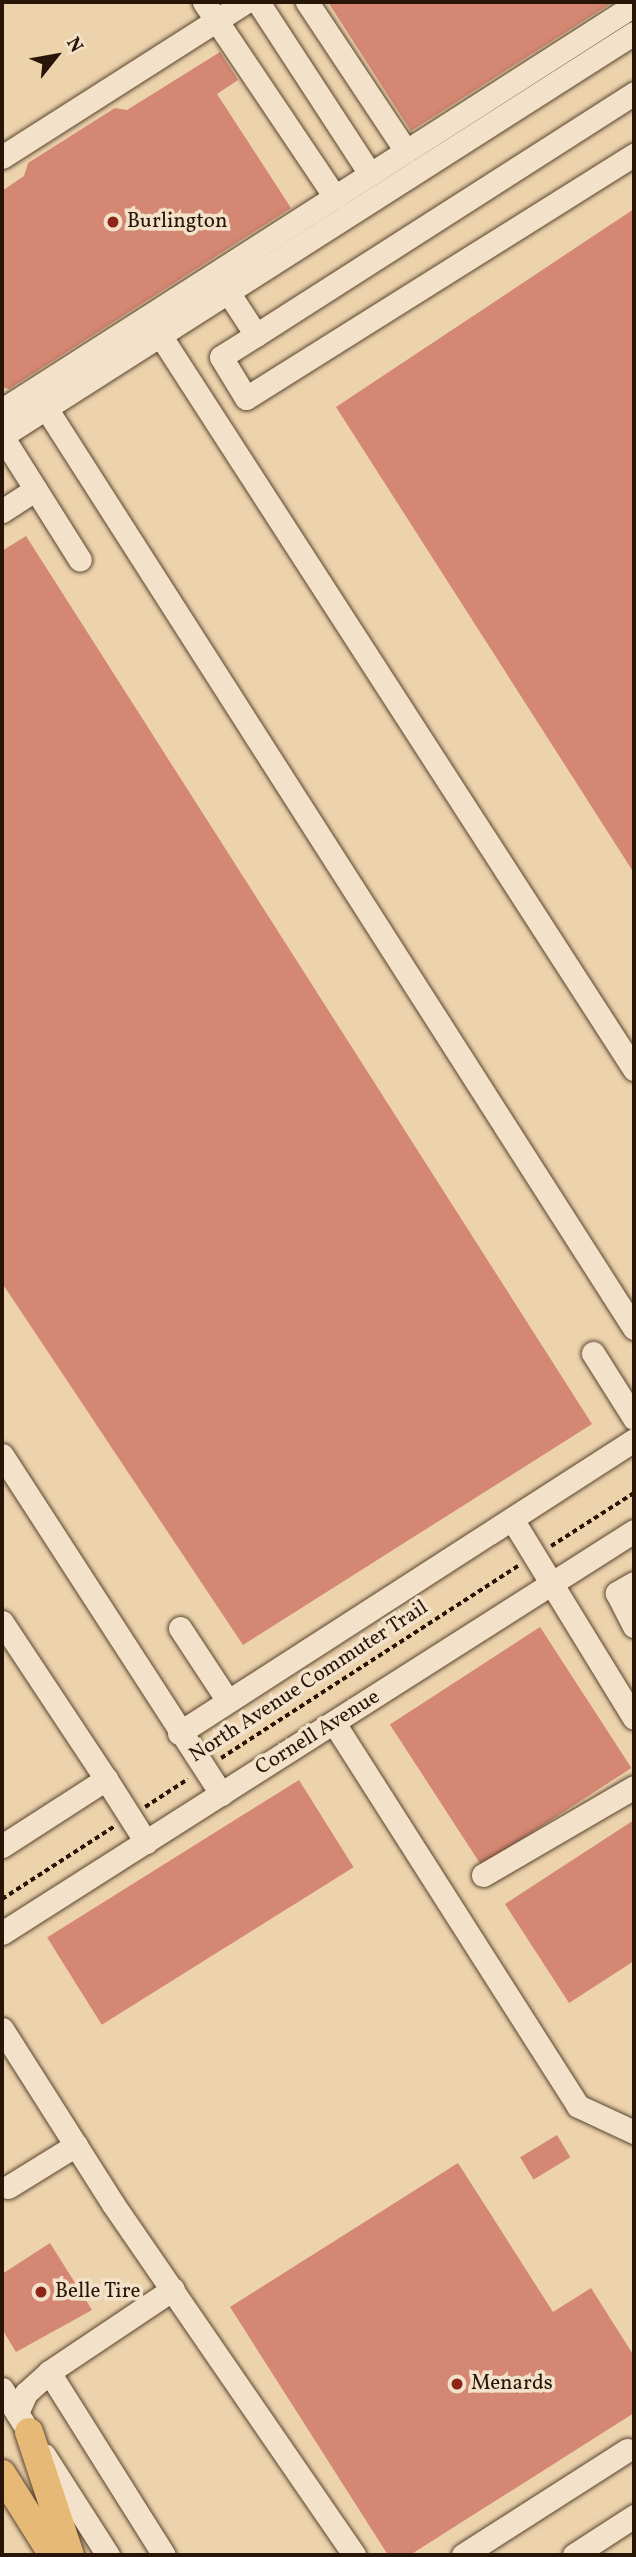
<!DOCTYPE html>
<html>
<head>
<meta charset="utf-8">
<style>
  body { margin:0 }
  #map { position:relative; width:636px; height:2557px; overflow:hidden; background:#edd3ac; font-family:Vollkorn,serif }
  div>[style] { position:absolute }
  .building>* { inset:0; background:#d48772; transform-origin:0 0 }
  .path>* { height:3.5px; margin-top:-1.75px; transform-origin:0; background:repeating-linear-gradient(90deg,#281507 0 5px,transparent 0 8.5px) }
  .roads { filter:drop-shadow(0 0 2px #594430) drop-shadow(0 0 2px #594430) }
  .minor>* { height:23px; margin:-11.5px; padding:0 11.5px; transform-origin:11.5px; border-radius:11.5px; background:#f3e2c9 }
  .major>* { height:28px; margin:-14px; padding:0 14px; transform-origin:14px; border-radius:14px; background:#e6ba76 }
  .dots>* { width:19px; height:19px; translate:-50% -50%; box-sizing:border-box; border:4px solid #f3e2c9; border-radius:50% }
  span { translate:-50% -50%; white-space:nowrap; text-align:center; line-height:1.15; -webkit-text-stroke:7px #f3e2c9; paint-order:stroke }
  .poi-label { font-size:21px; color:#281507 }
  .left { translate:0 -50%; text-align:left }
  .street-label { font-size:21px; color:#281507 }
  .frame { position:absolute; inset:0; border:4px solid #281507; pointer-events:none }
  .north { position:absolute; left:21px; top:21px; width:70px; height:70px; -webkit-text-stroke:5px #f3e2c9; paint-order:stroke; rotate:59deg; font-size:19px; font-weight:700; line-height:28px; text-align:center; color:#281507 }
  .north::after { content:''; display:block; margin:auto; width:24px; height:32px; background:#281507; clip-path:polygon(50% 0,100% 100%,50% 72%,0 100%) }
</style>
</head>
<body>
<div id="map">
  <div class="building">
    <i style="clip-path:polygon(328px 2px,613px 2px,411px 131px)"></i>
    <i style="clip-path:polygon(220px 52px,238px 80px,217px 94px,291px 208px,9px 389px,2px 387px,2px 191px,24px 176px,28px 163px,115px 108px,127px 110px)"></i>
    <i style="clip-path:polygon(634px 209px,634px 873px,336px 407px)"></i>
    <i style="clip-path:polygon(26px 536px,592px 1424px,243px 1645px,2px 1283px,2px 551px)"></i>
    <i style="left:540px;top:1627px;width:168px;height:179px;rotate:57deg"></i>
    <i style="left:299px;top:1780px;width:103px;height:297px;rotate:58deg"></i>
    <i style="clip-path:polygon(634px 1820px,634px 1961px,569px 2003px,505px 1904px)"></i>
    <i style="left:557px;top:2135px;width:26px;height:43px;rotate:59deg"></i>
    <i style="clip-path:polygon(458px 2163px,553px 2312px,591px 2288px,634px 2356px,634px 2413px,410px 2555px,388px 2555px,230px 2307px)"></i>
    <i style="clip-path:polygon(50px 2243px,92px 2310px,16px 2352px,2px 2329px,2px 2274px)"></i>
  </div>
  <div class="path">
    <i style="left:551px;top:1546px;width:98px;rotate:-32.6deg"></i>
    <i style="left:221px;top:1758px;width:354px;rotate:-32.9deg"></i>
    <i style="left:145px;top:1807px;width:51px;rotate:-33.1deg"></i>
    <i style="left:2px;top:1899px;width:135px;rotate:-32.9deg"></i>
  </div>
  <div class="roads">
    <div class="minor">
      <i style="left:204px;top:2px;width:235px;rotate:56.1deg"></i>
      <i style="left:258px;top:2px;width:205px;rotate:56.9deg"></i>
      <i style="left:307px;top:2px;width:179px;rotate:56.4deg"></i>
      <i style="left:2px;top:157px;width:288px;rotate:-32.5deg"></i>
      <i style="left:228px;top:292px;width:51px;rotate:56.9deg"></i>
      <i style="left:256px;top:335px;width:41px;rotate:147.8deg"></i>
      <i style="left:221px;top:357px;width:48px;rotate:58.6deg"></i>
      <i style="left:246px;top:398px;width:458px;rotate:-32.1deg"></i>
      <i style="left:160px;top:335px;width:874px;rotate:57.15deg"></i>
      <i style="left:256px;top:335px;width:449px;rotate:-32.6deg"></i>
      <i style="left:46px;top:408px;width:1092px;rotate:57.42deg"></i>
      <i style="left:2px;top:410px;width:751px;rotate:-32.65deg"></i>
      <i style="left:2px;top:436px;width:750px;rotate:-32.52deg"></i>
      <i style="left:2px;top:436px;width:146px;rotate:57.8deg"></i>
      <i style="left:2px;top:511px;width:40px;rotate:-32.9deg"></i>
      <i style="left:593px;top:1353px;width:77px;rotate:57.8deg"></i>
      <i style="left:2px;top:1455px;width:404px;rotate:57.1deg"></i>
      <i style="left:512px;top:1519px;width:233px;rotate:58.5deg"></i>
      <i style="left:634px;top:1583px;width:20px;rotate:150deg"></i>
      <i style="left:617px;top:1593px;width:37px;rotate:63deg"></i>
      <i style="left:2px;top:1622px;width:188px;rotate:56.5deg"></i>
      <i style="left:180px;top:1628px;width:87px;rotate:56.7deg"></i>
      <i style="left:334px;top:1723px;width:454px;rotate:57.5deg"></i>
      <i style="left:578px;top:2106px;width:62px;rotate:24.9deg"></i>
      <i style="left:179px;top:1733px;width:541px;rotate:-32.78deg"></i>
      <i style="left:2px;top:1846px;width:124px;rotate:-32.8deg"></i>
      <i style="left:106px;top:1779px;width:75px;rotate:57.6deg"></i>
      <i style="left:483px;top:1875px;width:175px;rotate:-30.2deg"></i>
      <i style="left:2px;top:1933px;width:749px;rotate:-32.46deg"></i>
      <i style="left:2px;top:2029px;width:207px;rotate:57.6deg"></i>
      <i style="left:113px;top:2204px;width:426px;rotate:55.5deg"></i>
      <i style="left:8px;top:2187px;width:80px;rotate:-31.7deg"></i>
      <i style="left:49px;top:2372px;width:216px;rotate:57.9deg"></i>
      <i style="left:2px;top:2389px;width:40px;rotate:58deg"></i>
      <i style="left:17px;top:2413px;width:22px;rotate:-66deg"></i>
      <i style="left:26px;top:2393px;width:31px;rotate:-42deg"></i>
      <i style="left:49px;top:2372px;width:149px;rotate:-33.8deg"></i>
      <i style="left:44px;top:2455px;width:119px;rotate:57.4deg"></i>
      <i style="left:463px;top:2555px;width:195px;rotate:-32.6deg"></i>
      <i style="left:574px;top:2555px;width:72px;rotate:-33deg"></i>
    </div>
    <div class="major">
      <i style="left:29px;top:2432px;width:130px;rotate:71.6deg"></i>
      <i style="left:2px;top:2474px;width:96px;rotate:57.8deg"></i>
    </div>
  </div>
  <div class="dots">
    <i style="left:113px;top:222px;background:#8f2418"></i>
    <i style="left:41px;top:2292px;background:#8f2418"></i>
    <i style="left:457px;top:2384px;background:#8f2418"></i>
  </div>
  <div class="poi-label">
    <span class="left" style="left:127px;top:222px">Burlington</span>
    <span class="left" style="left:55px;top:2292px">Belle Tire</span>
    <span class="left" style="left:471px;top:2384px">Menards</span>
  </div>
  <div class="street-label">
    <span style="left:309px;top:1682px;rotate:-33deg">North Avenue Commuter Trail</span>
    <span style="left:318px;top:1733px;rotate:-32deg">Cornell Avenue</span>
  </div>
  <div class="frame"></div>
  <div class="north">N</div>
</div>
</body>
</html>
